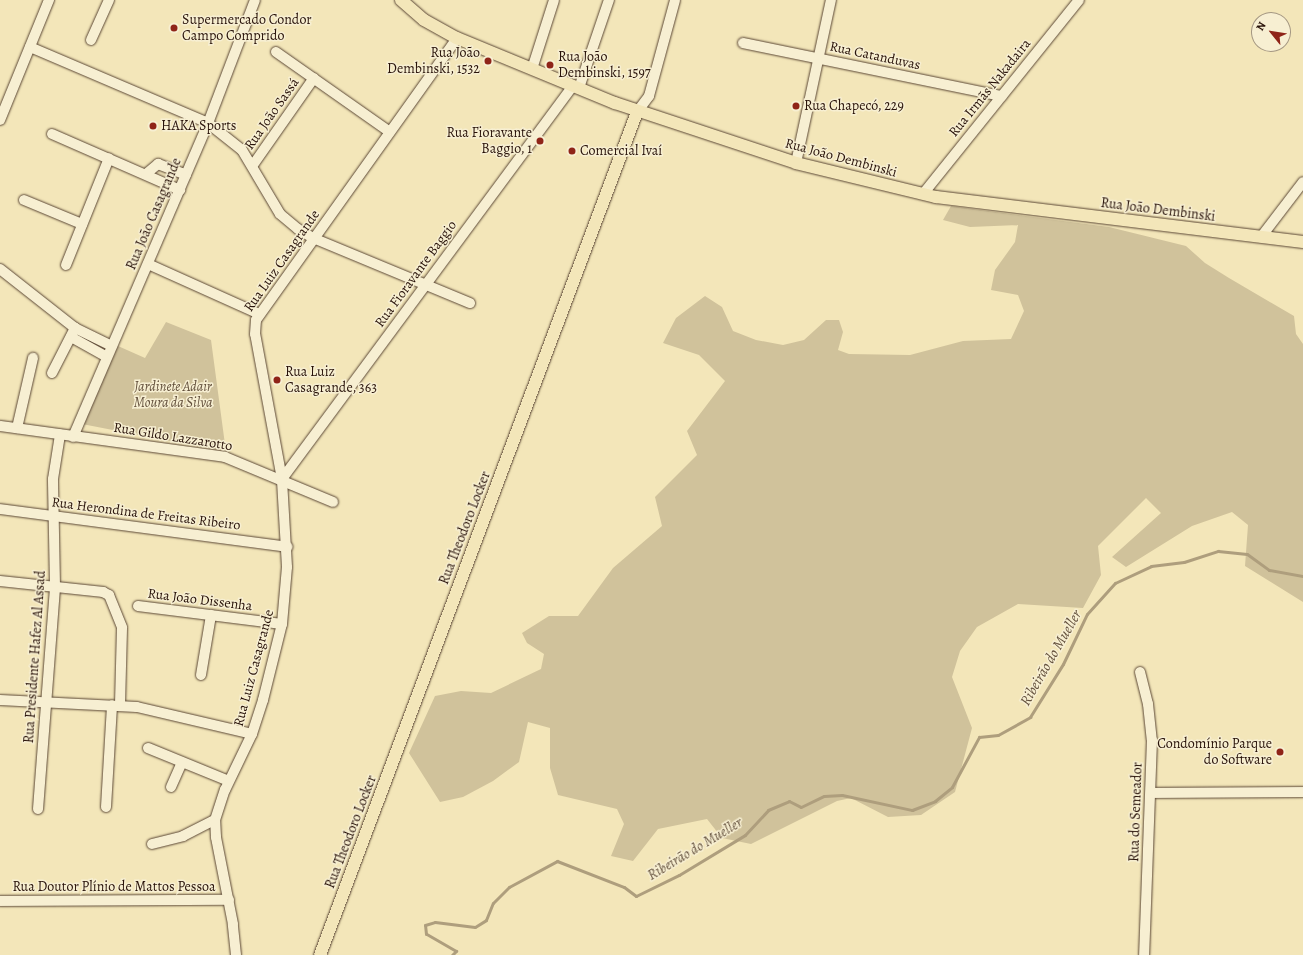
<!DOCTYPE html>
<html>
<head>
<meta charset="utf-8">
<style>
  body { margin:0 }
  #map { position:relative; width:1303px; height:955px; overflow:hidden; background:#f3e6b9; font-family:Alegreya,serif }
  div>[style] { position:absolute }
  .green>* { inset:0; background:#d0c29b }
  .stream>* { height:3px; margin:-1.5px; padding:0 1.5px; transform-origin:1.5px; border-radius:1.5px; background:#ae9e7d }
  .roads { filter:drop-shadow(0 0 1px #5b4735) drop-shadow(0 0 1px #5b4735) }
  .minor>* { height:10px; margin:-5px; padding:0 5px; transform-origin:5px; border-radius:5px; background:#f7efd2 }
  .major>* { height:12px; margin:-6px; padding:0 6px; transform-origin:6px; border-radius:6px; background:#f3e6b9 }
  .dots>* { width:11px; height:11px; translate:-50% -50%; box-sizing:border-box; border:2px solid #f7efd2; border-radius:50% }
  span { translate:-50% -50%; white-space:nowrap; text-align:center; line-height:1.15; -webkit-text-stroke:3px #f7efd2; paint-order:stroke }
  .poi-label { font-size:14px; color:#281209 }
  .left { translate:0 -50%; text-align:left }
  .right { translate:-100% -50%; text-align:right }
  .street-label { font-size:14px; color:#281209 }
  .park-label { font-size:14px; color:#63503c; font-style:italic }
  .water-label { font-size:15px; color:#64513d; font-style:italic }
  .north { position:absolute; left:1251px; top:12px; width:40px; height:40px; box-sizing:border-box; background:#f7efd2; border:1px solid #a49782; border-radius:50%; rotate:300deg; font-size:11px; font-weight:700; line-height:16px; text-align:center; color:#281209 }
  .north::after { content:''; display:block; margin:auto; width:14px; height:18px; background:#8f2418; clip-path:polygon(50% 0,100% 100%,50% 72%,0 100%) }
</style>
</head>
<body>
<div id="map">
  <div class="green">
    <i style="clip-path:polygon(951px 206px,1109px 227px,1186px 246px,1205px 263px,1229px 278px,1294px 316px,1296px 334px,1303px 344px,1303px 602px,1245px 566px,1248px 525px,1232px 512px,1192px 526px,1126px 567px,1112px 557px,1161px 513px,1146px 498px,1098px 546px,1101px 575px,1083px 608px,1018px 604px,977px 627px,960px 651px,952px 677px,972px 728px,955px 792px,921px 815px,888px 817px,851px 798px,837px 801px,751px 844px,722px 838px,707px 819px,658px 829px,633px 861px,611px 856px,624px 824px,617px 809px,558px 795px,550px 768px,550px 728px,528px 722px,519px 762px,493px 781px,463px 797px,440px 802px,409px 753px,435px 696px,461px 691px,491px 693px,541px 669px,544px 654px,527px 643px,522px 633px,549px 616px,578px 616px,613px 568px,662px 526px,655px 497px,697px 455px,687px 431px,725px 381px,699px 355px,663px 343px,676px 318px,705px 296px,722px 307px,733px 331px,756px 340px,783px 345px,804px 340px,826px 320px,839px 320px,843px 332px,838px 350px,849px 354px,910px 355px,963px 341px,1011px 339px,1024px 311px,1018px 295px,991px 290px,995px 270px,1015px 242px,1018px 225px,970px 227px,943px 220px)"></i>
    <i style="clip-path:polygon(166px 322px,211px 340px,226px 452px,82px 424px,118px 346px,145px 358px)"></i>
  </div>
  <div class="stream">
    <i style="left:452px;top:955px;width:6px;rotate:-45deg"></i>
    <i style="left:456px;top:951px;width:34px;rotate:-150deg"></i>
    <i style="left:426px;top:934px;width:9px;rotate:-96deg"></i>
    <i style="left:425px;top:925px;width:10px;rotate:-17deg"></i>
    <i style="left:435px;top:922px;width:40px;rotate:7.1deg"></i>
    <i style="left:475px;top:927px;width:13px;rotate:-32deg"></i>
    <i style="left:486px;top:920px;width:18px;rotate:-68deg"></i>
    <i style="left:493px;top:903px;width:23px;rotate:-45deg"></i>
    <i style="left:509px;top:887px;width:55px;rotate:-28.4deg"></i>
    <i style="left:557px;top:861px;width:72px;rotate:21.2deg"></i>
    <i style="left:624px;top:887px;width:15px;rotate:37deg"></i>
    <i style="left:636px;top:896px;width:48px;rotate:-26deg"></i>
    <i style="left:679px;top:875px;width:77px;rotate:-31.2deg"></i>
    <i style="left:745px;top:835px;width:34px;rotate:-47deg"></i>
    <i style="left:768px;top:810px;width:23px;rotate:-23deg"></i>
    <i style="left:789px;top:801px;width:13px;rotate:27deg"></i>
    <i style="left:801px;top:807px;width:25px;rotate:-26deg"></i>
    <i style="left:824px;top:796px;width:18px;rotate:-3deg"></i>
    <i style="left:842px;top:795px;width:72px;rotate:12.1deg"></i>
    <i style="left:912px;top:810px;width:25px;rotate:-21deg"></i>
    <i style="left:935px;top:801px;width:22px;rotate:-39deg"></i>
    <i style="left:952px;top:787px;width:57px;rotate:-61.6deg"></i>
    <i style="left:979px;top:737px;width:19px;rotate:-6deg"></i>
    <i style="left:998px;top:735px;width:37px;rotate:-29deg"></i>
    <i style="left:1030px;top:717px;width:62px;rotate:-58.1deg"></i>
    <i style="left:1063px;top:664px;width:55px;rotate:-64.4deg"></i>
    <i style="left:1087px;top:614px;width:42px;rotate:-47.9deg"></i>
    <i style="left:1115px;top:583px;width:40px;rotate:-25deg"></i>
    <i style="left:1151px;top:566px;width:33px;rotate:-7deg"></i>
    <i style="left:1184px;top:562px;width:36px;rotate:-18deg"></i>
    <i style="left:1218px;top:551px;width:29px;rotate:6deg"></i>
    <i style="left:1247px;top:554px;width:27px;rotate:36deg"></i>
    <i style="left:1269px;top:570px;width:35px;rotate:10deg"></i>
  </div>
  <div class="roads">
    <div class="minor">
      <i style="left:91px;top:40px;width:44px;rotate:-65.8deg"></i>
      <i style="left:743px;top:43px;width:264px;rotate:11.6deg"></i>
      <i style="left:30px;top:47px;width:194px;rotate:23.1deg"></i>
      <i style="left:208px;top:123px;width:43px;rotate:38.5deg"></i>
      <i style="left:242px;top:150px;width:74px;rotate:59.3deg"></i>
      <i style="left:280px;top:214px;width:23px;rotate:40deg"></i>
      <i style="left:298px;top:229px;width:17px;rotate:31deg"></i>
      <i style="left:313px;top:238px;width:170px;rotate:22.5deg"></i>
      <i style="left:276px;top:52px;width:139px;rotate:35.1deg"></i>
      <i style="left:532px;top:69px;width:72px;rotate:-72.3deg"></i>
      <i style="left:579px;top:88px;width:93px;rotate:-71.2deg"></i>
      <i style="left:637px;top:112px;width:20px;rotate:-53deg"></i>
      <i style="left:649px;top:96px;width:99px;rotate:-74.8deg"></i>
      <i style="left:0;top:120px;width:130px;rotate:-67.8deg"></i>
      <i style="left:52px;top:134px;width:140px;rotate:23.6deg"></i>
      <i style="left:796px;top:163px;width:167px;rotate:-77.9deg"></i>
      <i style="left:253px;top:165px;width:106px;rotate:-55deg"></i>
      <i style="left:146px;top:174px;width:16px;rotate:-40deg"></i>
      <i style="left:158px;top:164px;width:30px;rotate:21deg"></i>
      <i style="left:923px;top:194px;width:249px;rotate:-51.2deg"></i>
      <i style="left:24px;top:200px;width:63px;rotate:22.5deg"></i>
      <i style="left:1261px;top:237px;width:69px;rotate:-52.6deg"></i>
      <i style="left:148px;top:264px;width:122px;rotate:24.2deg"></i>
      <i style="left:66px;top:265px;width:115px;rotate:-68.1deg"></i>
      <i style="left:0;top:269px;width:95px;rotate:38.2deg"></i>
      <i style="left:75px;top:328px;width:41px;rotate:25.9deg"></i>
      <i style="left:71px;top:337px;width:41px;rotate:29.1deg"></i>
      <i style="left:52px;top:373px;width:51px;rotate:-62.9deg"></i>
      <i style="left:0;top:426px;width:227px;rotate:7.8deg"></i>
      <i style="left:225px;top:457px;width:117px;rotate:22.6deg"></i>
      <i style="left:17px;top:428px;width:72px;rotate:-77.1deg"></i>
      <i style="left:73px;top:437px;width:333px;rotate:-66.7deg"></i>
      <i style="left:205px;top:131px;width:140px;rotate:-69.1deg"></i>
      <i style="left:282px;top:479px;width:489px;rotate:-53.5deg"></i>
      <i style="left:0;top:509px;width:290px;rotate:7.5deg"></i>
      <i style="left:0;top:581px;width:104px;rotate:6.1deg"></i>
      <i style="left:103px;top:592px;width:7px;rotate:27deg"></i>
      <i style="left:109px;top:595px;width:35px;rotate:68deg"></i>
      <i style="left:122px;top:628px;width:78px;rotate:91.5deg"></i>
      <i style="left:138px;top:606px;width:145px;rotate:7.1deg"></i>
      <i style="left:1140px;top:672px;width:33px;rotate:76deg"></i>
      <i style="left:1148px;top:704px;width:36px;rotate:84deg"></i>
      <i style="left:1152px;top:740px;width:215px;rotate:92.1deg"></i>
      <i style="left:201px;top:675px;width:61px;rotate:-80.5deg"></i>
      <i style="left:0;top:700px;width:137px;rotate:2.9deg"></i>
      <i style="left:137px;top:707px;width:118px;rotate:13.2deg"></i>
      <i style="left:148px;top:748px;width:87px;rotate:22.2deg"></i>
      <i style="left:171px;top:787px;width:27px;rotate:-66deg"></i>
      <i style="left:1151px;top:793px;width:152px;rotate:-0.4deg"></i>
      <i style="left:106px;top:807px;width:102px;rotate:-86.6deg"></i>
      <i style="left:38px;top:809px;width:224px;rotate:-85.6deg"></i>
      <i style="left:55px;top:586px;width:107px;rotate:-91.1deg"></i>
      <i style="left:53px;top:479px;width:45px;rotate:-81deg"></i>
      <i style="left:152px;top:844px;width:32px;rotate:-14deg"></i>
      <i style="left:183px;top:836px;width:36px;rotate:-27deg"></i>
      <i style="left:0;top:901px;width:229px;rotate:-0.3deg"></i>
      <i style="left:236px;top:955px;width:31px;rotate:-96deg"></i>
      <i style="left:233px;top:924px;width:89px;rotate:-101.1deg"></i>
      <i style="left:216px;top:837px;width:17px;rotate:-93deg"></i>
      <i style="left:215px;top:820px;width:32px;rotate:-72deg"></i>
      <i style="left:225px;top:790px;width:62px;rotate:-64.3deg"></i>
      <i style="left:252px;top:734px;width:36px;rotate:-72deg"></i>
      <i style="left:263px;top:700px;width:78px;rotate:-76deg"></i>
      <i style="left:282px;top:624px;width:57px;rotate:-85deg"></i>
      <i style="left:287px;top:567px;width:88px;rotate:-93.3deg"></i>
      <i style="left:282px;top:479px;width:147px;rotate:-100.5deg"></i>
      <i style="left:255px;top:334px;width:14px;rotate:-86deg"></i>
      <i style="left:256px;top:320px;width:346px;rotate:-54.5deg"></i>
    </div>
    <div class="major">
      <i style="left:401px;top:0;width:30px;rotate:41deg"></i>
      <i style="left:424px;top:20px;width:38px;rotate:29deg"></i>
      <i style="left:457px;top:38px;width:171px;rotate:22.4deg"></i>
      <i style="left:615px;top:103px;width:191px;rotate:18.3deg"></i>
      <i style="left:796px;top:163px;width:144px;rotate:13.7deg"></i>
      <i style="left:936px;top:197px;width:370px;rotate:7deg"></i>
      <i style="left:320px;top:955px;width:901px;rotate:-69.39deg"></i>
    </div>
  </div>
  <div class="dots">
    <i style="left:174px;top:28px;background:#8f2418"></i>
    <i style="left:488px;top:61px;background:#8f2418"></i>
    <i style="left:550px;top:65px;background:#8f2418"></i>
    <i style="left:796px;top:106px;background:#8f2418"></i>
    <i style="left:153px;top:126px;background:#8f2418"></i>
    <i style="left:540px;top:141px;background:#8f2418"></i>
    <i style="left:572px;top:151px;background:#8f2418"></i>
    <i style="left:277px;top:380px;background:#8f2418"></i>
    <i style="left:1280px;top:752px;background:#8f2418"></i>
  </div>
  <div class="poi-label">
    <span class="left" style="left:182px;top:28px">Supermercado Condor<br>Campo Comprido</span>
    <span class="right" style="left:480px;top:61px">Rua João<br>Dembinski, 1532</span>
    <span class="left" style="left:558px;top:65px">Rua João<br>Dembinski, 1597</span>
    <span class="left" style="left:804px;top:106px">Rua Chapecó, 229</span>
    <span class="left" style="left:161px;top:126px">HAKA Sports</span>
    <span class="right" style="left:532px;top:141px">Rua Fioravante<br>Baggio, 1</span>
    <span class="left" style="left:580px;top:151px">Comercial Ivaí</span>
    <span class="left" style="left:285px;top:380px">Rua Luiz<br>Casagrande, 363</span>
    <span class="right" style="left:1272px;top:752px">Condomínio Parque<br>do Software</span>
  </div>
  <div class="street-label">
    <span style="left:875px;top:56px;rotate:12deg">Rua Catanduvas</span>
    <span style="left:990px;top:88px;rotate:-51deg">Rua Irmãs Nakadaira</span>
    <span style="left:272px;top:114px;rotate:-55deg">Rua João Sassá</span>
    <span style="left:841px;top:158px;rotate:15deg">Rua João Dembinski</span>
    <span style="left:1158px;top:210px;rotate:7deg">Rua João Dembinski</span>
    <span style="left:154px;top:214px;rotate:-67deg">Rua João Casagrande</span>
    <span style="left:282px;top:261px;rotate:-55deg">Rua Luiz Casagrande</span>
    <span style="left:416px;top:274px;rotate:-54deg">Rua Fioravante Baggio</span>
    <span style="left:173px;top:437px;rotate:9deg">Rua Gildo Lazzarotto</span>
    <span style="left:146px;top:514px;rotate:7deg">Rua Herondina de Freitas Ribeiro</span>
    <span style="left:465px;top:528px;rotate:-69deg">Rua Theodoro Locker</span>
    <span style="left:200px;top:600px;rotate:7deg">Rua João Dissenha</span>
    <span style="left:35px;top:657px;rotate:-86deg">Rua Presidente Hafez Al Assad</span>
    <span style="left:254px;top:668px;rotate:-75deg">Rua Luiz Casagrande</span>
    <span style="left:1136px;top:812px;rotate:-88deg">Rua do Semeador</span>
    <span style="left:351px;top:832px;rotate:-69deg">Rua Theodoro Locker</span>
    <span style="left:114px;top:887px">Rua Doutor Plínio de Mattos Pessoa</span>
  </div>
  <div class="park-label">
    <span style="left:173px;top:395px">Jardinete Adair<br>Moura da Silva</span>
  </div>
  <div class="water-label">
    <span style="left:1051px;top:658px;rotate:-60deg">Ribeirão do Mueller</span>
    <span style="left:695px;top:849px;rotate:-31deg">Ribeirão do Mueller</span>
  </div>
  <div class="north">N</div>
</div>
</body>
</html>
